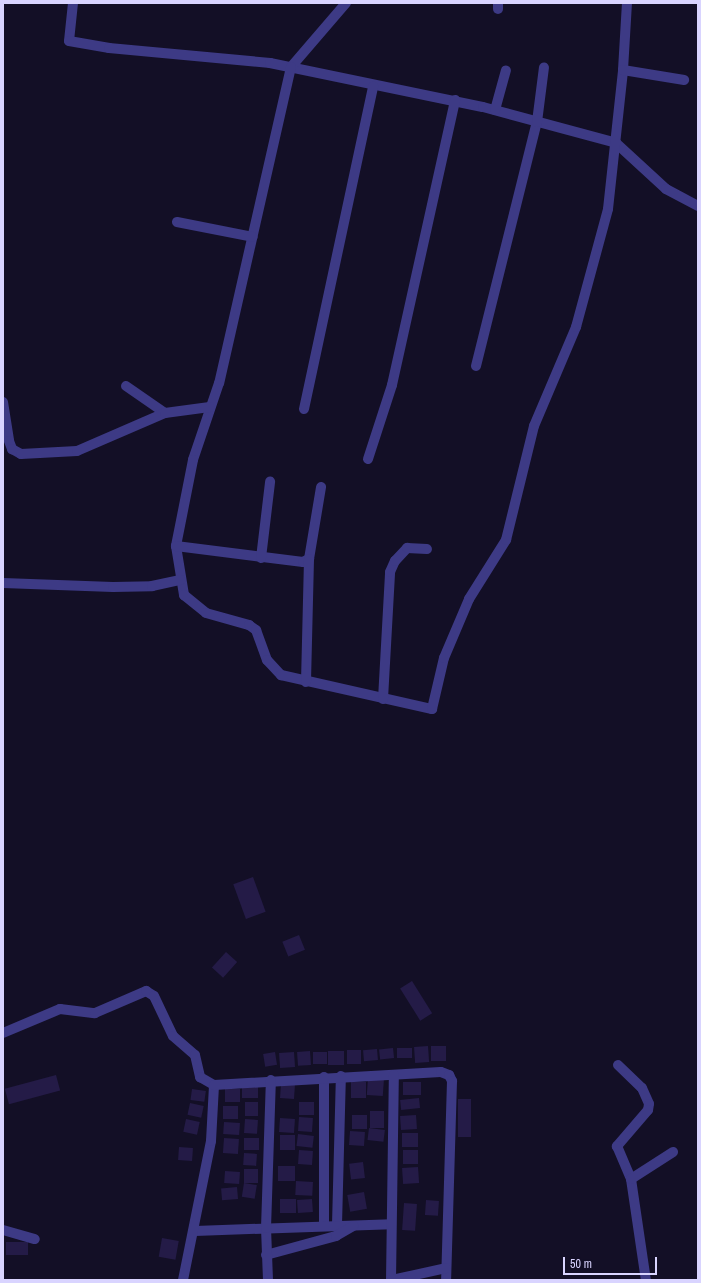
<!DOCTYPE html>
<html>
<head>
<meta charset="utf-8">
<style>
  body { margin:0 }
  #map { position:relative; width:701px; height:1283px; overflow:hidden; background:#130f26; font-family:"Archivo Narrow",sans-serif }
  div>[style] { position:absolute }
  .building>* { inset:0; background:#241b47; transform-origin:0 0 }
  .minor>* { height:10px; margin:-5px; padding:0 5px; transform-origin:5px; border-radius:5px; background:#3d3a85 }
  span { translate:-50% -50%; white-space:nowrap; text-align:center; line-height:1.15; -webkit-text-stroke:3.5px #130f26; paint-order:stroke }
  .frame { position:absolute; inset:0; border:4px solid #d9d4ff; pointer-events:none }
  .scale { position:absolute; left:563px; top:1257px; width:94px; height:18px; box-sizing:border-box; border:2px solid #d9d4ff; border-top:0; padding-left:5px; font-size:12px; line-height:14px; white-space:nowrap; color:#d9d4ff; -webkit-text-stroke:3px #130f26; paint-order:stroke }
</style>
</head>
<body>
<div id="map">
  <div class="building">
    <i style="left:253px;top:877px;width:37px;height:21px;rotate:70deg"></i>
    <i style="left:299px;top:935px;width:16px;height:18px;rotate:68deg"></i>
    <i style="left:226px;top:952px;width:15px;height:21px;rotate:42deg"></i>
    <i style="left:412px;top:981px;width:38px;height:14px;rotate:58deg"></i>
    <i style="left:428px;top:1046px;width:16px;height:14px;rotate:86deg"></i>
    <i style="left:431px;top:1046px;width:15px;height:15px"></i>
    <i style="left:393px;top:1048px;width:10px;height:14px;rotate:84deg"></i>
    <i style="left:412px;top:1048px;width:10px;height:15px;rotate:90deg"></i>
    <i style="left:377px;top:1049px;width:11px;height:14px;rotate:85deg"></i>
    <i style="left:361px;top:1050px;width:14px;height:14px;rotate:90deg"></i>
    <i style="left:310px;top:1051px;width:14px;height:13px;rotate:86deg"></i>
    <i style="left:344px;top:1051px;width:14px;height:16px;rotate:90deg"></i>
    <i style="left:275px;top:1052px;width:13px;height:12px;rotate:81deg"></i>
    <i style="left:294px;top:1052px;width:15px;height:15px;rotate:86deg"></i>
    <i style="left:313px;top:1052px;width:14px;height:12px"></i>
    <i style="left:56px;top:1075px;width:16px;height:53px;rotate:75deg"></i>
    <i style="left:368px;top:1078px;width:16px;height:17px;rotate:4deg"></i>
    <i style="left:351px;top:1082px;width:15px;height:16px"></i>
    <i style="left:421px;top:1082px;width:13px;height:18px;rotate:90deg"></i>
    <i style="left:281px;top:1084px;width:14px;height:14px;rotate:4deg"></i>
    <i style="left:242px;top:1085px;width:16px;height:13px"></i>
    <i style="left:192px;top:1089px;width:14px;height:11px;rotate:8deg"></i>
    <i style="left:225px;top:1089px;width:15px;height:13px"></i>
    <i style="left:419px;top:1098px;width:10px;height:19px;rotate:84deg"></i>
    <i style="left:458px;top:1099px;width:13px;height:38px"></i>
    <i style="left:245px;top:1102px;width:13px;height:14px"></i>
    <i style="left:299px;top:1102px;width:15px;height:13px"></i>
    <i style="left:190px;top:1103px;width:14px;height:12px;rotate:12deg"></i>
    <i style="left:223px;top:1106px;width:15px;height:13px"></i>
    <i style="left:370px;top:1111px;width:14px;height:17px"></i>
    <i style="left:352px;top:1115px;width:15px;height:14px"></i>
    <i style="left:416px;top:1115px;width:14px;height:16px;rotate:86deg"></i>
    <i style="left:299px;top:1117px;width:14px;height:14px;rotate:4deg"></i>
    <i style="left:280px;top:1118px;width:15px;height:14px;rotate:4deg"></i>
    <i style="left:186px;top:1119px;width:14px;height:13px;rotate:12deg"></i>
    <i style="left:245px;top:1119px;width:13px;height:14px;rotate:4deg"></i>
    <i style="left:224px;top:1122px;width:16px;height:12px;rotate:4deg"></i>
    <i style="left:369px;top:1128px;width:16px;height:12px;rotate:7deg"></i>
    <i style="left:350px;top:1131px;width:15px;height:14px;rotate:4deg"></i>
    <i style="left:418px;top:1133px;width:14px;height:16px;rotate:90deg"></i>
    <i style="left:298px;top:1134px;width:16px;height:12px;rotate:7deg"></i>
    <i style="left:280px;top:1135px;width:15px;height:15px"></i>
    <i style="left:224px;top:1138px;width:15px;height:15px;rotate:4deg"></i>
    <i style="left:244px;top:1138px;width:15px;height:12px"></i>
    <i style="left:179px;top:1147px;width:14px;height:13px;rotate:4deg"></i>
    <i style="left:299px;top:1150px;width:14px;height:14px;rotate:4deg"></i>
    <i style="left:403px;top:1150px;width:15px;height:14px"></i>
    <i style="left:244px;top:1153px;width:13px;height:12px;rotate:4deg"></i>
    <i style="left:363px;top:1162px;width:16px;height:14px;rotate:83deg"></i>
    <i style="left:278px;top:1166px;width:17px;height:15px"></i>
    <i style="left:418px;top:1167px;width:16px;height:16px;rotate:86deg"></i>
    <i style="left:244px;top:1169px;width:14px;height:14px"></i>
    <i style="left:225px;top:1171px;width:15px;height:12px;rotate:4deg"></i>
    <i style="left:296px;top:1181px;width:17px;height:14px;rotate:3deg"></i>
    <i style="left:244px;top:1183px;width:13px;height:14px;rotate:9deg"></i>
    <i style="left:237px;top:1187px;width:12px;height:16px;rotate:85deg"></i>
    <i style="left:364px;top:1192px;width:17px;height:17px;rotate:80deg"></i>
    <i style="left:280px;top:1199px;width:16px;height:14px"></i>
    <i style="left:312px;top:1199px;width:13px;height:15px;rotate:86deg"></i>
    <i style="left:426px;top:1200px;width:13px;height:15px;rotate:4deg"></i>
    <i style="left:404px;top:1203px;width:13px;height:27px;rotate:4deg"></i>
    <i style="left:162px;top:1238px;width:17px;height:19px;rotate:10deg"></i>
    <i style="left:6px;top:1242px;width:22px;height:13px"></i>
  </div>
  <div class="minor">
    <i style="left:73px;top:3px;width:38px;rotate:96deg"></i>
    <i style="left:69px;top:41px;width:41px;rotate:9.9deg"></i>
    <i style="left:109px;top:48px;width:162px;rotate:5.3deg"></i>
    <i style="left:270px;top:63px;width:217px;rotate:11.7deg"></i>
    <i style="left:483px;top:107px;width:138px;rotate:15.1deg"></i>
    <i style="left:616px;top:143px;width:68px;rotate:42.6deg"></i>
    <i style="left:666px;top:189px;width:36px;rotate:28deg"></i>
    <i style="left:346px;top:3px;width:84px;rotate:130.7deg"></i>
    <i style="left:291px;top:67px;width:324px;rotate:102.8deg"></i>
    <i style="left:219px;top:383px;width:81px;rotate:108.7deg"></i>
    <i style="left:193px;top:460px;width:88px;rotate:101.2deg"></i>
    <i style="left:176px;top:546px;width:50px;rotate:80.7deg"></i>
    <i style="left:184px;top:595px;width:28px;rotate:39deg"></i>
    <i style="left:206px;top:613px;width:45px;rotate:15.6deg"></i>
    <i style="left:249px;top:625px;width:9px;rotate:36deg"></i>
    <i style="left:256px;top:630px;width:32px;rotate:70deg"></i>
    <i style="left:267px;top:660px;width:21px;rotate:47deg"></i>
    <i style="left:281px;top:675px;width:155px;rotate:12.7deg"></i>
    <i style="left:432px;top:709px;width:52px;rotate:-76.8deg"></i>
    <i style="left:444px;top:658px;width:64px;rotate:-67deg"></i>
    <i style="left:469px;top:599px;width:70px;rotate:-57.9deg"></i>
    <i style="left:506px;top:540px;width:117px;rotate:-76.2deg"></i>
    <i style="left:534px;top:426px;width:108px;rotate:-67deg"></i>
    <i style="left:576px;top:327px;width:122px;rotate:-74.8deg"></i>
    <i style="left:608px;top:209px;width:140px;rotate:-83.8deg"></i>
    <i style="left:623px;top:70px;width:67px;rotate:-86.6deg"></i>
    <i style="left:498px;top:9px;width:6px;rotate:-90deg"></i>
    <i style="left:623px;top:70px;width:62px;rotate:9.3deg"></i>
    <i style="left:495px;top:110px;width:41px;rotate:-74.6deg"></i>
    <i style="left:177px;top:222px;width:77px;rotate:11.2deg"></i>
    <i style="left:476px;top:366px;width:252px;rotate:-76deg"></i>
    <i style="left:537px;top:122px;width:55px;rotate:-82.7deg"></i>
    <i style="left:126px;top:386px;width:47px;rotate:34.7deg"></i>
    <i style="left:3px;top:402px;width:39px;rotate:81deg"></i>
    <i style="left:9px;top:441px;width:9px;rotate:69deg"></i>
    <i style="left:12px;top:449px;width:10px;rotate:29deg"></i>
    <i style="left:21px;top:454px;width:56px;rotate:-3.1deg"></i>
    <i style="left:77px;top:451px;width:96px;rotate:-23.4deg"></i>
    <i style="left:165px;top:413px;width:45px;rotate:-7.6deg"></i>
    <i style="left:304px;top:409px;width:330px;rotate:-77.9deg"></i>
    <i style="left:368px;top:459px;width:78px;rotate:-72deg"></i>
    <i style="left:392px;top:385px;width:292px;rotate:-77.5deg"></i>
    <i style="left:176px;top:546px;width:128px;rotate:7.2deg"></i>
    <i style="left:303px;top:562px;width:7px;rotate:-27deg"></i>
    <i style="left:309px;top:559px;width:73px;rotate:-80.5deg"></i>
    <i style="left:261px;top:558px;width:77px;rotate:-83.2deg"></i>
    <i style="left:3px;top:583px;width:110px;rotate:2.1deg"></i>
    <i style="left:113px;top:587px;width:39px;rotate:-1deg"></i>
    <i style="left:152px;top:586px;width:29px;rotate:-12deg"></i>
    <i style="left:306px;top:682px;width:123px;rotate:-88.6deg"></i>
    <i style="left:383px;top:699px;width:127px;rotate:-86.8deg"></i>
    <i style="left:390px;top:572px;width:12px;rotate:-66deg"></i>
    <i style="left:395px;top:561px;width:18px;rotate:-47deg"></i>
    <i style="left:407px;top:548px;width:20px;rotate:3deg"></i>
    <i style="left:3px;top:1033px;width:62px;rotate:-22.8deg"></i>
    <i style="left:60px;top:1009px;width:35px;rotate:7deg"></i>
    <i style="left:95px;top:1013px;width:56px;rotate:-23.3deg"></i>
    <i style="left:146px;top:991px;width:9px;rotate:32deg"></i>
    <i style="left:154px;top:996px;width:44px;rotate:64.6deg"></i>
    <i style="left:173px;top:1036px;width:29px;rotate:41deg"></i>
    <i style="left:195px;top:1055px;width:23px;rotate:77deg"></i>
    <i style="left:200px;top:1077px;width:16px;rotate:30deg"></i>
    <i style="left:618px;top:1065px;width:33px;rotate:44deg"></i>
    <i style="left:642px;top:1088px;width:17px;rotate:66deg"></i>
    <i style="left:649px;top:1104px;width:6px;rotate:99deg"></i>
    <i style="left:648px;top:1110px;width:48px;rotate:130.7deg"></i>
    <i style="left:617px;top:1146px;width:36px;rotate:67deg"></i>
    <i style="left:631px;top:1179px;width:102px;rotate:81.6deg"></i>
    <i style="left:631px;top:1179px;width:50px;rotate:-32.7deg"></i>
    <i style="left:337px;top:1225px;width:149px;rotate:-88.5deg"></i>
    <i style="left:324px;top:1226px;width:149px;rotate:-90deg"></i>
    <i style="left:3px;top:1230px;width:33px;rotate:16deg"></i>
    <i style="left:195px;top:1231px;width:196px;rotate:-2deg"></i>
    <i style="left:266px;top:1255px;width:73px;rotate:-15.2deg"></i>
    <i style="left:336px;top:1236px;width:20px;rotate:-30deg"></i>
    <i style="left:183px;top:1280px;width:142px;rotate:-78.6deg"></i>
    <i style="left:211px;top:1141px;width:56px;rotate:-86.9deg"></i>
    <i style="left:214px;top:1085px;width:227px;rotate:-3.3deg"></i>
    <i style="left:441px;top:1072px;width:9px;rotate:21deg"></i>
    <i style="left:449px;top:1075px;width:7px;rotate:63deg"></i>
    <i style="left:452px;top:1081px;width:199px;rotate:91.7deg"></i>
    <i style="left:268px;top:1280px;width:52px;rotate:-92.2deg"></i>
    <i style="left:266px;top:1228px;width:148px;rotate:-88.1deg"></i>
    <i style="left:391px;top:1280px;width:205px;rotate:-89.2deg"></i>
    <i style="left:392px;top:1280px;width:55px;rotate:-12.5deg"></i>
  </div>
  <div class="frame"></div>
  <div class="scale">50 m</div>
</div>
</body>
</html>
